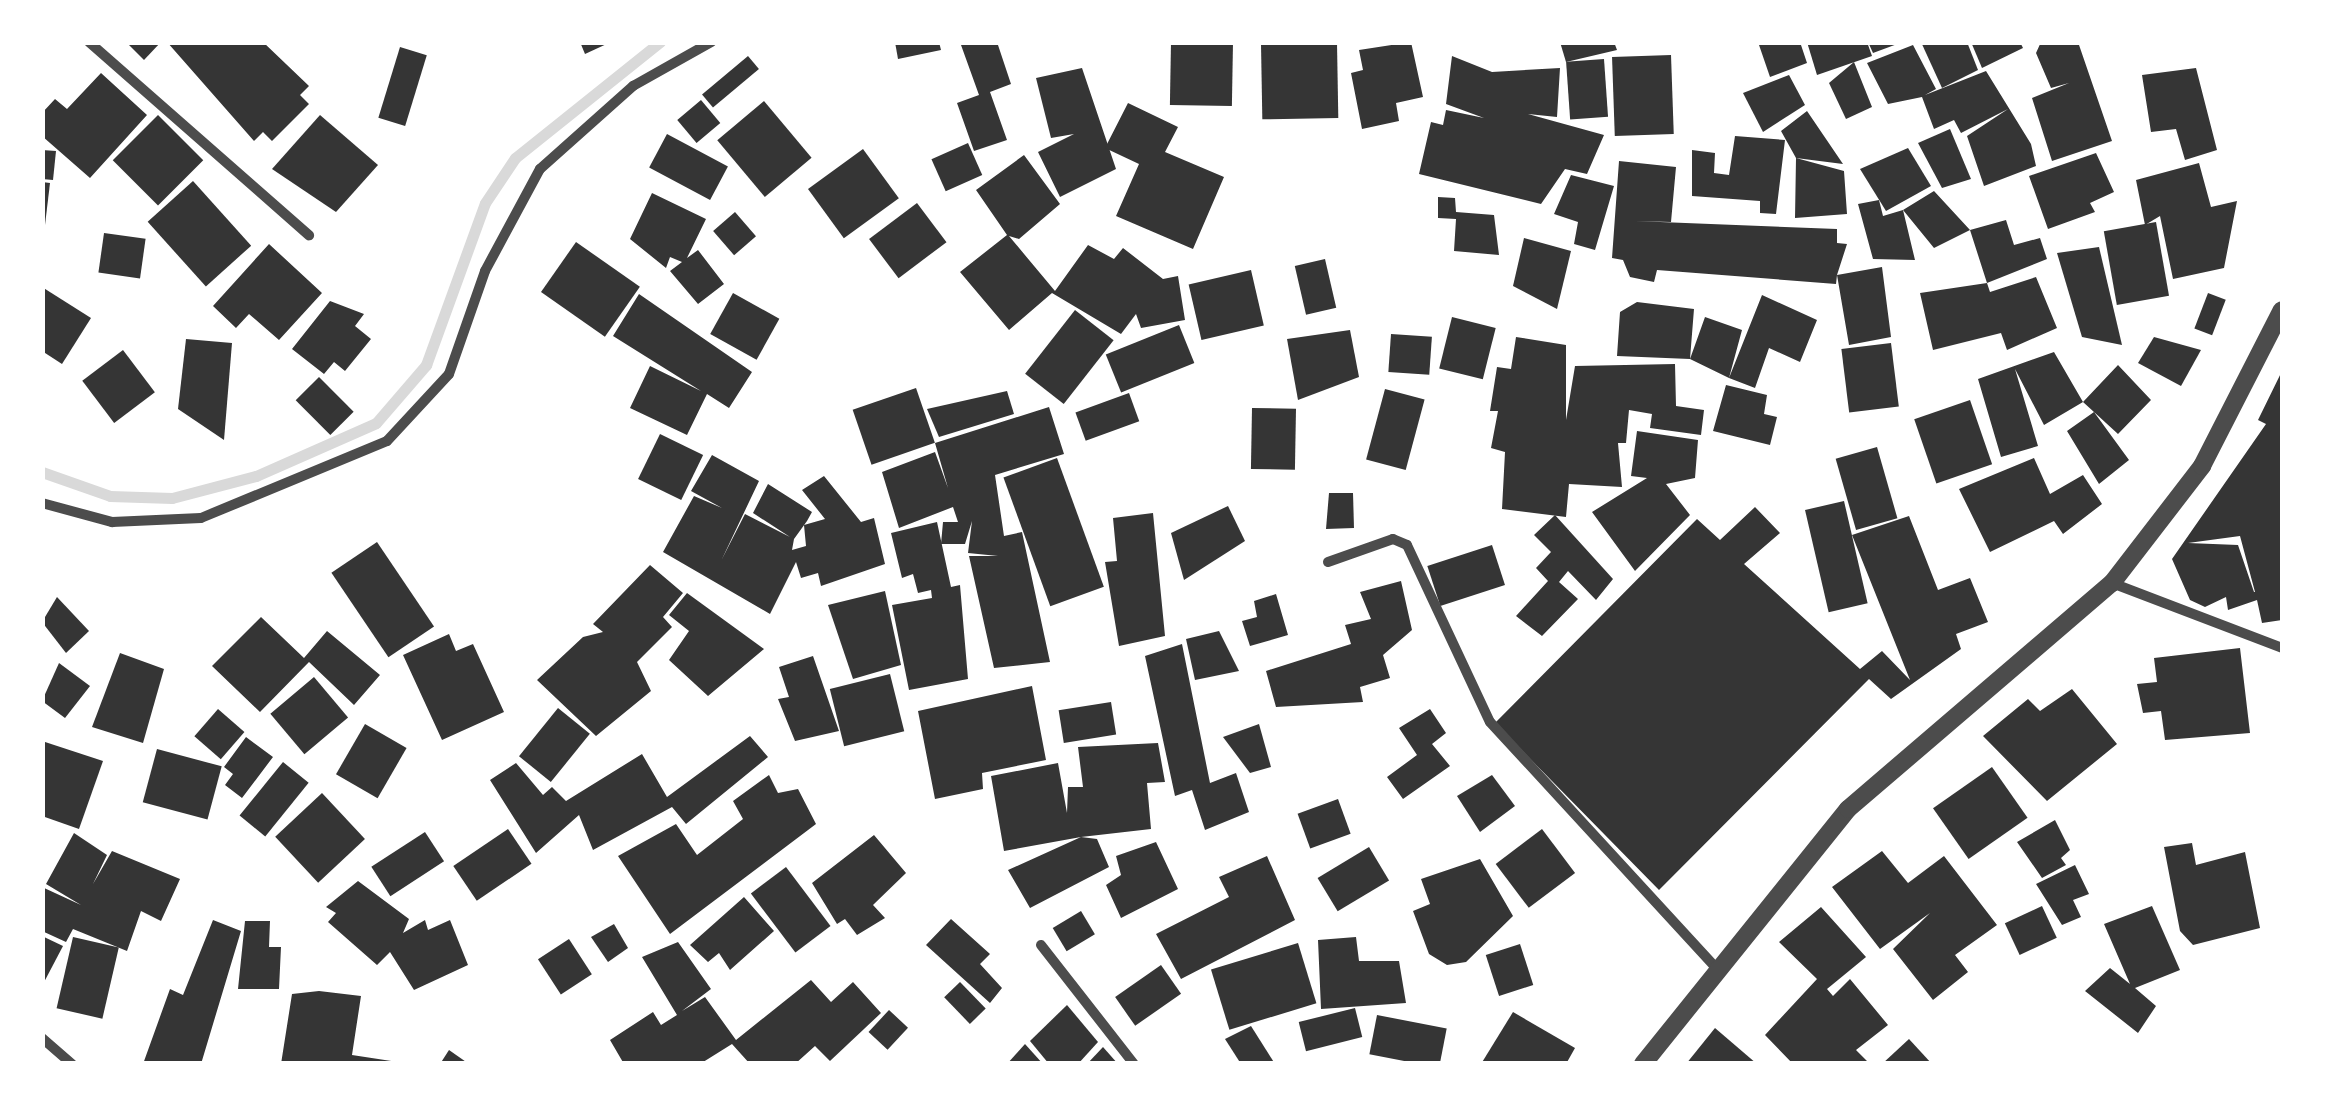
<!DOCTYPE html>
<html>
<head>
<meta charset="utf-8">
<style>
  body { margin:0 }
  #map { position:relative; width:2325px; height:1106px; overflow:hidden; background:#fff; font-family:Raleway,sans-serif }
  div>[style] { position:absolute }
  .stream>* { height:11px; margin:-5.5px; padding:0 5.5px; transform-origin:5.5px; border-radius:5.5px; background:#d9d9d9 }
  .building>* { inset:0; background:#353535; transform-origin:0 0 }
  .minor>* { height:10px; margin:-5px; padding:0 5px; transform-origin:5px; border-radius:5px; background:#4c4c4c }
  .tertiary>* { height:18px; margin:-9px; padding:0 9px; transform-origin:9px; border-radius:9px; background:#4c4c4c }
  span { translate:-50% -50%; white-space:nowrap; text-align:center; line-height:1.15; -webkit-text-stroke:8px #fff; paint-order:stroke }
  .frame { position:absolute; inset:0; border:45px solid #fff; pointer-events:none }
</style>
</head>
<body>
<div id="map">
  <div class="stream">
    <i style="left:42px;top:472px;width:72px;rotate:19.4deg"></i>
    <i style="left:110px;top:496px;width:62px;rotate:1.8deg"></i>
    <i style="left:172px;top:498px;width:87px;rotate:-14.7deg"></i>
    <i style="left:256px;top:476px;width:131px;rotate:-23.8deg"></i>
    <i style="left:376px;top:423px;width:77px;rotate:-49.2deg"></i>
    <i style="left:426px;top:365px;width:172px;rotate:-70deg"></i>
    <i style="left:485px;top:203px;width:54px;rotate:-56.3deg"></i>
    <i style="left:515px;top:158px;width:186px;rotate:-38.7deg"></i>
  </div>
  <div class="building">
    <i style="clip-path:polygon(126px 42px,161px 42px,144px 60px)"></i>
    <i style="clip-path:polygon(167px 42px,263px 42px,309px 86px,300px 95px,309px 104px,272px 141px,263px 132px,254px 141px)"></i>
    <i style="clip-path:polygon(580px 42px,611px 42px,585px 54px)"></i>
    <i style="clip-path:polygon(895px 42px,939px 42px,941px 50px,898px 59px)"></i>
    <i style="clip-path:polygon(997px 42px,1011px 84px,990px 92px,1007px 140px,974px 151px,957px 103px,979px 95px,961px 45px)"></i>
    <i style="left:1171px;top:42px;width:62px;height:63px;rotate:1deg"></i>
    <i style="clip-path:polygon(1411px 42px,1423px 97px,1396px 103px,1399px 121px,1362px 129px,1351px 73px,1363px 70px,1359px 50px)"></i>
    <i style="clip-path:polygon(1560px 42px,1614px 42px,1617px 50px,1566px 62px)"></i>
    <i style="clip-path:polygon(1758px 42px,1800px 42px,1807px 63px,1770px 77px)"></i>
    <i style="clip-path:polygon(1807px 42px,1867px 42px,1872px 56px,1817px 75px)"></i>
    <i style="clip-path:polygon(1868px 42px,1900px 42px,1900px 43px,1873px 53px)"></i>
    <i style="clip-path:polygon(1921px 42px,1967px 42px,1978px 70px,1942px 88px)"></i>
    <i style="clip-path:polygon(1971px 42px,2020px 42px,2023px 48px,1982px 68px)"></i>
    <i style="clip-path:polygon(2041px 42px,2078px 42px,2112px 141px,2052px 161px,2032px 98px,2069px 83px,2051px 88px,2036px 53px)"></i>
    <i style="left:1337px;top:43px;width:75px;height:76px;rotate:89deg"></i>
    <i style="clip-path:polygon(1913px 45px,1936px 89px,1925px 95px,1986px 71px,2031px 144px,2036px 166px,1984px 186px,1967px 136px,2008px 109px,1961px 133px,1954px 120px,1934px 129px,1922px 97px,1888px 104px,1867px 63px)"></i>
    <i style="left:400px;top:47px;width:28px;height:74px;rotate:17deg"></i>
    <i style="left:1671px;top:55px;width:79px;height:59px;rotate:88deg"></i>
    <i style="left:748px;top:56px;width:17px;height:60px;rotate:50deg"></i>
    <i style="clip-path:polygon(1452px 56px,1492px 72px,1560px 68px,1557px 117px,1528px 114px,1604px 135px,1587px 174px,1565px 169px,1541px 204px,1419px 174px,1431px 122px,1443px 125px,1446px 110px,1484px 118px,1446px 104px)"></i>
    <i style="left:1604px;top:59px;width:58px;height:38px;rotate:86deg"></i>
    <i style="clip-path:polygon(1854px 62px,1872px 107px,1846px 119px,1829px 83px)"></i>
    <i style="clip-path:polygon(1082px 68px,1116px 169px,1060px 197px,1038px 152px,1074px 134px,1051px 138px,1036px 78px)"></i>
    <i style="clip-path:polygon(2196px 68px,2217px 150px,2185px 160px,2176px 129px,2151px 132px,2142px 75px)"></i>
    <i style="clip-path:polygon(101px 73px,147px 115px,90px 178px,42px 136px,42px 113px,55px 99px,67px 109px)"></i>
    <i style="clip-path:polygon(1789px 75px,1805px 105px,1763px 132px,1743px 93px)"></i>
    <i style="left:701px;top:100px;width:30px;height:31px;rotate:50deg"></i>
    <i style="left:764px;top:101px;width:74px;height:61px;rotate:50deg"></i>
    <i style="clip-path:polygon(1128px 103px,1178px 127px,1165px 152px,1224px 177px,1193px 249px,1116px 216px,1139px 164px,1105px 148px)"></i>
    <i style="clip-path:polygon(1807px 111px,1843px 164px,1796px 158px,1844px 171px,1847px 214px,1795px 218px,1796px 158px,1781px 131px)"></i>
    <i style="left:158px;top:115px;width:64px;height:64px;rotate:45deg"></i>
    <i style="clip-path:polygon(320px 115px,378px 165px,336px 212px,272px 169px)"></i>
    <i style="clip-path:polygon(1950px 129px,1971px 179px,1942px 188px,1918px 143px)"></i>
    <i style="left:667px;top:134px;width:69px;height:38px;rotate:28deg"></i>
    <i style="clip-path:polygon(1735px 136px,1785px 140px,1776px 214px,1760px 213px,1760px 201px,1692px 196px,1692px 150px,1715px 153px,1714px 173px,1729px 175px)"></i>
    <i style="left:968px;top:143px;width:35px;height:40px;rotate:66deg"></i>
    <i style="clip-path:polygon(1908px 148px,1931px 186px,1886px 211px,1860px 169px)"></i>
    <i style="left:863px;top:149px;width:61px;height:68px;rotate:54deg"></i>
    <i style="clip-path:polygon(42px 150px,56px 151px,53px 180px,42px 179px)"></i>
    <i style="clip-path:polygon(2096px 153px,2114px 192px,2090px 203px,2095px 212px,2048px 229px,2029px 176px)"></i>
    <i style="clip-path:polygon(1024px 155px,1060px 204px,1019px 239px,1009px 236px,1055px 291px,1088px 245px,1114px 259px,1123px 248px,1163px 279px,1178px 276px,1185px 320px,1141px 328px,1136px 314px,1121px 334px,1052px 293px,1009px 330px,960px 272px,1007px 235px,976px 190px)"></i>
    <i style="clip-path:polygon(1619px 161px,1676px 167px,1671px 222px,1635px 221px,1837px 229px,1837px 243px,1847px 244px,1837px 275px,1882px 267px,1891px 337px,1849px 345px,1837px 275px,1836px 284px,1657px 270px,1654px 282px,1630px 277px,1623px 260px,1612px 258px)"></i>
    <i style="clip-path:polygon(2199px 163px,2211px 207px,2237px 201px,2224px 268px,2173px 279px,2160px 216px,2145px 225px,2136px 180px)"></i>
    <i style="clip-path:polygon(1571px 175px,1614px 186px,1595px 250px,1574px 244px,1578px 222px,1554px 214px)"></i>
    <i style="left:193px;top:181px;width:87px;height:61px;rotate:48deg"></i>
    <i style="clip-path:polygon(42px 182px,50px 183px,45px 225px,42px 224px)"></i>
    <i style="clip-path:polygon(1934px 191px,1970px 230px,2006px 220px,2014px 245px,2040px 238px,2047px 259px,1987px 283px,1990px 292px,2036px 277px,2057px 328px,2007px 350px,2001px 333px,1933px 350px,1920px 293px,1987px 283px,1970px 230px,1934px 248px,1903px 210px)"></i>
    <i style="clip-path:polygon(652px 193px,706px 219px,687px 258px,698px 250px,724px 284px,698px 304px,670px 271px,682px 262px,670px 257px,666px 268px,630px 239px)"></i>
    <i style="clip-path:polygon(1438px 197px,1455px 198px,1456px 212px,1494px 215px,1499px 255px,1454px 251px,1456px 219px,1438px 218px)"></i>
    <i style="clip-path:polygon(1879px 200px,1883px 216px,1903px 210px,1915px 260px,1873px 259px,1858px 204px)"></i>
    <i style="left:917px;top:203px;width:49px;height:60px;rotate:53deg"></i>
    <i style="left:735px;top:212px;width:32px;height:29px;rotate:49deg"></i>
    <i style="left:2156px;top:222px;width:75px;height:53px;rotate:80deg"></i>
    <i style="left:104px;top:233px;width:42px;height:40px;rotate:8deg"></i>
    <i style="clip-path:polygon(1524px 238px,1571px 251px,1557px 309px,1513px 286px)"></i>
    <i style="left:576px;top:242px;width:78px;height:61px;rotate:35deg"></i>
    <i style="clip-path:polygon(269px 244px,322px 293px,279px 340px,249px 314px,236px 328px,213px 306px)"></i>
    <i style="clip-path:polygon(2099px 247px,2122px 345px,2082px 337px,2057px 253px)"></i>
    <i style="left:1325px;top:259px;width:50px;height:31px;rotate:77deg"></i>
    <i style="left:1251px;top:270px;width:57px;height:64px;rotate:77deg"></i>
    <i style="clip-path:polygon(42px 287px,91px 318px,62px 364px,42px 351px)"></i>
    <i style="left:733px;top:293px;width:53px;height:47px;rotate:29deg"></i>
    <i style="left:2208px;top:293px;width:19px;height:38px;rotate:21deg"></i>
    <i style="clip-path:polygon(639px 294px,752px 372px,729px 408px,707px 394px,687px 435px,630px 408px,650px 366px,701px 391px,613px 336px)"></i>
    <i style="clip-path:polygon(1762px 295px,1817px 320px,1800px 362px,1769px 348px,1755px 388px,1729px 378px,1690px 359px,1617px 356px,1620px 312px,1637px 302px,1694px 309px,1690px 359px,1705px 317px,1742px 330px,1729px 378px)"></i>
    <i style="clip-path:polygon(330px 301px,364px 314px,355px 326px,371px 339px,345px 371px,334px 362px,324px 374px,292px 349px)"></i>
    <i style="left:1075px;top:310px;width:49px;height:81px;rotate:38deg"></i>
    <i style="left:1452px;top:317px;width:45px;height:53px;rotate:14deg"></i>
    <i style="left:1179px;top:325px;width:41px;height:79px;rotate:68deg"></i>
    <i style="clip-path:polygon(1350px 330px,1359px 377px,1298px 400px,1287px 339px)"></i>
    <i style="left:1391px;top:334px;width:41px;height:38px;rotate:4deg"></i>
    <i style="clip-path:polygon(1516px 337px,1566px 345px,1566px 420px,1575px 366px,1675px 364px,1676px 406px,1704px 410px,1701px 435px,1650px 428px,1652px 414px,1629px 410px,1626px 443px,1618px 443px,1622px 487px,1569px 484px,1566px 517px,1502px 509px,1505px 452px,1491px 448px,1498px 411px,1490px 411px,1497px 367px,1511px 369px)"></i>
    <i style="clip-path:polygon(2154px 337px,2201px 350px,2181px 386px,2138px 363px)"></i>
    <i style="clip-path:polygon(186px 339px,232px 343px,224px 440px,178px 409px)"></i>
    <i style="left:1891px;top:343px;width:64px;height:50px;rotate:83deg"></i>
    <i style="left:123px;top:350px;width:53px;height:51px;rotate:53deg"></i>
    <i style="clip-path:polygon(2054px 352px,2083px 402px,2044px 425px,2015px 369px,2038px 446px,2001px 457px,1978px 379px)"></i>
    <i style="clip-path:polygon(2118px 365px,2151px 400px,2118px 434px,2094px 412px,2129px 460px,2099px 484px,2067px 431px,2094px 412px,2083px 402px)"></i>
    <i style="clip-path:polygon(evenodd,2282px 371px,2282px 620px,2262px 623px,2257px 600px,2228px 610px,2226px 597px,2205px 607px,2190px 600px,2172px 559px,2266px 424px,2258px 420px,2282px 371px,2240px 536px,2255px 592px,2254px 592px,2238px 545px,2188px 543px,2240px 536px)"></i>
    <i style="left:319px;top:377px;width:49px;height:33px;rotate:45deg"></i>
    <i style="clip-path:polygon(1726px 385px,1767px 395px,1764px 414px,1777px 417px,1770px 445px,1713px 431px)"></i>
    <i style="left:916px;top:388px;width:58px;height:67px;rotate:71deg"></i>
    <i style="left:1385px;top:389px;width:41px;height:73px;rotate:15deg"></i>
    <i style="clip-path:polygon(1007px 391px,1014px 414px,939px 437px,927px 409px)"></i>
    <i style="left:1129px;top:393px;width:30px;height:57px;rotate:70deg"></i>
    <i style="left:1970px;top:400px;width:68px;height:59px;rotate:71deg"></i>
    <i style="clip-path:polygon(1049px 407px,1064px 454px,995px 475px,1004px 536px,1022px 532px,1050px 662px,994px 668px,969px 556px,998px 556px,968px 553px,972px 521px,965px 544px,941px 544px,943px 522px,958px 522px,953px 507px,899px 528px,882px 472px,935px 452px,948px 488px,935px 443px)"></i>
    <i style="left:1252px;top:408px;width:44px;height:61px;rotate:1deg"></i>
    <i style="clip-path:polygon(1637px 431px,1698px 440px,1695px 478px,1666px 484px,1690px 515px,1635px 571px,1592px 512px,1647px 478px,1631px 476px)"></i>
    <i style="left:660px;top:434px;width:48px;height:50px;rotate:26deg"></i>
    <i style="left:1877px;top:447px;width:74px;height:43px;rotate:74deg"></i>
    <i style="clip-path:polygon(712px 455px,759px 481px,722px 559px,745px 514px,790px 537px,753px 513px,768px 484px,812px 512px,807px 521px,794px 539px,792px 550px,806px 546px,804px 525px,825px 519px,802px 490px,824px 476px,861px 522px,874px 518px,885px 564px,821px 586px,818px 573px,801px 578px,796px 562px,770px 614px,663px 552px,694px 496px,722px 508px,691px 491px)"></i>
    <i style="left:1057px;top:458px;width:137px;height:57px;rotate:70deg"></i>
    <i style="clip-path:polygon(2034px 458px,2050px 494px,2083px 475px,2102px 504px,2063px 534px,2054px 521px,1990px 552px,1959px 489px)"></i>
    <i style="clip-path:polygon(1329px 493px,1353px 493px,1354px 528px,1326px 529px)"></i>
    <i style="left:1844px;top:501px;width:105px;height:40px;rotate:77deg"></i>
    <i style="clip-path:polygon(1228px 506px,1245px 541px,1184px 580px,1171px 533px)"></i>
    <i style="clip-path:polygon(1755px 507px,1780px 533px,1744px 564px,1860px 669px,1882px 651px,1910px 680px,1852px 535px,1909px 516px,1938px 590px,1970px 578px,1988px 622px,1956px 634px,1961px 649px,1891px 699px,1869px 679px,1659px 890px,1495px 723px,1697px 519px,1720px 540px)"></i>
    <i style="clip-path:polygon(1153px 513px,1165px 636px,1119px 646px,1105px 562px,1117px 561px,1113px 518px)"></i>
    <i style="clip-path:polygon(1555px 515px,1613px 579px,1596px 600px,1568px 571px,1559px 582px,1578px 599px,1542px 636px,1516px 616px,1548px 581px,1536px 568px,1551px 552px,1534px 535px)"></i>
    <i style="clip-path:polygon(937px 522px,951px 587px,960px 585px,968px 679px,909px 690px,892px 605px,932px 598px,931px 590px,918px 593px,913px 574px,902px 578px,891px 533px)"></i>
    <i style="left:377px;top:542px;width:102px;height:55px;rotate:56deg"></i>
    <i style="left:1492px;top:545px;width:42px;height:68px;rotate:72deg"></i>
    <i style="clip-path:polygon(650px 565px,683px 593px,663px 617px,672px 627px,637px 662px,651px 691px,596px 736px,537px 680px,583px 637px,603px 632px,593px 624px)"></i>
    <i style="clip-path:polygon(1401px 581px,1412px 630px,1383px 655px,1390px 678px,1360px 687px,1363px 702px,1276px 707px,1266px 671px,1351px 644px,1345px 625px,1371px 619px,1360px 592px)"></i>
    <i style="clip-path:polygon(885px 591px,901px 665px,853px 679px,828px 605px)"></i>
    <i style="clip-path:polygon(687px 593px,764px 649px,708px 696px,669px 660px,689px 631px,669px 615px)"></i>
    <i style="clip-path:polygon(1276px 594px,1288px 635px,1250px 646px,1242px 621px,1257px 617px,1254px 601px)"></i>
    <i style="clip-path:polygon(57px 597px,89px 631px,66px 653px,42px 622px)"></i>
    <i style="clip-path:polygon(261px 617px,304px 658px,327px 631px,380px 675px,354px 705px,309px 662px,260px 712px,212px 666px)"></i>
    <i style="clip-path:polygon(1219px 631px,1239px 671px,1195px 680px,1186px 639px)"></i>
    <i style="clip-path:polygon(449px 634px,456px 651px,473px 644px,504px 712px,442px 740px,403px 655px)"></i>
    <i style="clip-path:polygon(1182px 644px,1210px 783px,1236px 773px,1249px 812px,1205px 830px,1192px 790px,1175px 796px,1145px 656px)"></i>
    <i style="clip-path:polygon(2240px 648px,2250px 733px,2165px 740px,2161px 711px,2143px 713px,2137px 684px,2157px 682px,2154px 658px)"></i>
    <i style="clip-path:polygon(120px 653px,164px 669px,143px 743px,92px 727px)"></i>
    <i style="clip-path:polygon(813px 656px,839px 731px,795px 741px,778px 699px,789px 697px,779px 667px)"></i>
    <i style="clip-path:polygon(59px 663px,90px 686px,65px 718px,42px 701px)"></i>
    <i style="left:890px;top:674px;width:59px;height:62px;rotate:76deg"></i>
    <i style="left:314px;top:677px;width:53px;height:57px;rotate:50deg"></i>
    <i style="clip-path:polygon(1032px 686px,1046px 760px,982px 773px,983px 789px,935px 799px,918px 711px)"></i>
    <i style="clip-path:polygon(2072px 689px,2117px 744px,2047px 801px,1983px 736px,2028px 699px,2040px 711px)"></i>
    <i style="left:1111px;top:702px;width:33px;height:53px;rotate:81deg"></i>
    <i style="left:558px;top:708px;width:41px;height:62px;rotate:39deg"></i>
    <i style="left:218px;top:709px;width:35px;height:36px;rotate:41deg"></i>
    <i style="clip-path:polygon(1430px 709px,1446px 733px,1432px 744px,1450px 766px,1403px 799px,1387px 777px,1417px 755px,1399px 728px)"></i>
    <i style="left:365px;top:724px;width:48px;height:58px;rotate:30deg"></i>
    <i style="clip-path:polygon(1259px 724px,1271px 767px,1250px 773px,1223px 737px)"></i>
    <i style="clip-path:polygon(750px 736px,768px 757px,686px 824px,672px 807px,593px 850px,579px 815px,536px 853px,490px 780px,516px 763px,543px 795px,552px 787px,566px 801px,642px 754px,667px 797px)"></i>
    <i style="clip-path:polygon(246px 737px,273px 757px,242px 798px,225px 785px,233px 774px,224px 767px)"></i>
    <i style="clip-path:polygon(42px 741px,103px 761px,79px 829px,42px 816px)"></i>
    <i style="clip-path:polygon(1158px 743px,1165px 782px,1147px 783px,1151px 829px,1081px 837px,1097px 839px,1109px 867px,1030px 908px,1008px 870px,1081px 837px,1004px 851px,991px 776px,1058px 763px,1067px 813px,1068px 787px,1083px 787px,1078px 747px)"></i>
    <i style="left:157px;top:749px;width:67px;height:55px;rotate:15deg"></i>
    <i style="left:283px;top:762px;width:33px;height:69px;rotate:39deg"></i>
    <i style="left:1992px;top:767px;width:62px;height:72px;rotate:55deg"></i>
    <i style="clip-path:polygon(769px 775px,778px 793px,798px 789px,816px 824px,670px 934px,618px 856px,676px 824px,697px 855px,743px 819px,733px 801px)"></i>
    <i style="clip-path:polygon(1492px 775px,1515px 806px,1480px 832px,1457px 796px)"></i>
    <i style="left:322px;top:793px;width:63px;height:64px;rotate:47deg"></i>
    <i style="left:1338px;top:799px;width:37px;height:43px;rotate:70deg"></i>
    <i style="clip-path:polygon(2055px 820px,2070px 850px,2061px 858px,2066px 865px,2042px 878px,2017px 842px)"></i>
    <i style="left:508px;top:829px;width:42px;height:66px;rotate:56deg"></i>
    <i style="left:1542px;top:829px;width:55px;height:58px;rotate:53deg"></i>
    <i style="left:425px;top:832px;width:35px;height:64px;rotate:57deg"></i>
    <i style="clip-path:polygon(74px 833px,107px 855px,93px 884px,112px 851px,180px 879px,161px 921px,141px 911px,127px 951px,73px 929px,66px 942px,42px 931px,42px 887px,81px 905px,46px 884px)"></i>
    <i style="clip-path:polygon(874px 835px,906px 873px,873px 905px,885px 918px,857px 935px,845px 919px,837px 924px,812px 883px)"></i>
    <i style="clip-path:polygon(1156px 842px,1178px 889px,1121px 918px,1106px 885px,1121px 875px,1116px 856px)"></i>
    <i style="clip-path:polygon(2192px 843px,2196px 865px,2245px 852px,2260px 928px,2193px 945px,2180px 931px,2164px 847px)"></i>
    <i style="left:1369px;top:847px;width:39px;height:60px;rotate:59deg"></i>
    <i style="clip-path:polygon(1882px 851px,1908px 883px,1944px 856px,1997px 925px,1955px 955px,1968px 972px,1933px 1000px,1893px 949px,1930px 913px,1880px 949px,1832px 887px)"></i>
    <i style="clip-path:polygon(1267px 856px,1295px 920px,1181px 979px,1156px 934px,1229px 897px,1219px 877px)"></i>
    <i style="clip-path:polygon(1480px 859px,1513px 916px,1466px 962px,1447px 965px,1429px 954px,1413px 911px,1430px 904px,1421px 879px)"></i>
    <i style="clip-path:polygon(2075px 865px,2089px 894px,2073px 900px,2081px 917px,2062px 925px,2036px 884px)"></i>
    <i style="left:786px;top:867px;width:74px;height:44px;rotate:53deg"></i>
    <i style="clip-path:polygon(358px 881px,409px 919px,403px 933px,425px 920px,428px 930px,450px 920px,468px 965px,414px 990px,390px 952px,377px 965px,328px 922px,336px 913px,326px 907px)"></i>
    <i style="clip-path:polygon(744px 897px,774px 931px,730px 970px,719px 953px,708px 962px,690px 945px)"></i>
    <i style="left:2042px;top:906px;width:35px;height:41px;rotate:65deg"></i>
    <i style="clip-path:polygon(2152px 906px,2180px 970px,2135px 988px,2156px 1006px,2138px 1033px,2085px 991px,2110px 968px,2130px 984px,2104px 924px)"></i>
    <i style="clip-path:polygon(1821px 907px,1866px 957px,1827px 989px,1833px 996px,1850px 979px,1888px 1025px,1856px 1050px,1870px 1064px,1793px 1064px,1765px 1035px,1817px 979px,1779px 942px)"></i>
    <i style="left:1081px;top:911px;width:27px;height:33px;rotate:59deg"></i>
    <i style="clip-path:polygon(951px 919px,990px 954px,980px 964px,1002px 988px,990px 1003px,926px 945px)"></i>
    <i style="clip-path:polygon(213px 920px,241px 931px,201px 1064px,143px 1064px,170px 989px,183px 995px)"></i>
    <i style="clip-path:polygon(245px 921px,270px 921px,269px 947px,281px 947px,279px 989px,238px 989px)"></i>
    <i style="clip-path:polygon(614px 924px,628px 948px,608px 962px,591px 937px)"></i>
    <i style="clip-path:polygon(42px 936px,63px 946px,42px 986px)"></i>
    <i style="left:73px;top:937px;width:47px;height:73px;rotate:13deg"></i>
    <i style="clip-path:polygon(1356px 937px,1359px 961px,1399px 961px,1406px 1003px,1321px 1009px,1318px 940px)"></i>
    <i style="left:569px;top:939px;width:42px;height:37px;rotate:57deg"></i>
    <i style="clip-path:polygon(678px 942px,711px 989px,682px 1011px,705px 997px,736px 1040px,811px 980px,831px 1002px,853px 982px,881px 1013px,830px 1061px,815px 1046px,795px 1064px,750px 1064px,732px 1044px,700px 1064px,624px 1064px,610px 1040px,653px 1012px,661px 1025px,677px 1015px,642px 957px)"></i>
    <i style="left:1298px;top:943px;width:63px;height:91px;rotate:73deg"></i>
    <i style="left:1520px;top:944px;width:43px;height:36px;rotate:72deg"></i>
    <i style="left:1161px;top:965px;width:35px;height:56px;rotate:55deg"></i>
    <i style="left:960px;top:982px;width:37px;height:22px;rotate:46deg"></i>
    <i style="clip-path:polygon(319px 991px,361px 996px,352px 1055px,411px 1064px,281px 1064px,292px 994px)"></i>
    <i style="clip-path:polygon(1067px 1005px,1098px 1042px,1078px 1064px,1049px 1064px,1030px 1041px)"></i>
    <i style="left:1355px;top:1008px;width:30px;height:58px;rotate:76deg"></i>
    <i style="left:889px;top:1010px;width:26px;height:30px;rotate:43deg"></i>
    <i style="clip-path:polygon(1513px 1012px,1575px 1048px,1566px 1064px,1481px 1064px)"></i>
    <i style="left:1377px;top:1015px;width:71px;height:40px;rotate:11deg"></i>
    <i style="clip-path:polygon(1251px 1026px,1275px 1064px,1241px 1064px,1225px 1039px)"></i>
    <i style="clip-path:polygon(1715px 1028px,1757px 1064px,1686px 1064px)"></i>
    <i style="clip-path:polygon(1909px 1039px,1932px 1064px,1882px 1064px)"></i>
    <i style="clip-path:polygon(1025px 1044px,1043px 1064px,1007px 1064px)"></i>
    <i style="clip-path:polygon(1103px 1047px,1118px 1064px,1087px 1064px)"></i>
    <i style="clip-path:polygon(449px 1050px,469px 1064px,440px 1064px)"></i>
  </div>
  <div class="minor">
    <i style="left:89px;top:42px;width:293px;rotate:41.3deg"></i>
    <i style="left:42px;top:503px;width:73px;rotate:15.2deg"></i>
    <i style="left:112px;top:522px;width:89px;rotate:-2.6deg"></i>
    <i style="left:201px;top:518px;width:201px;rotate:-22.5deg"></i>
    <i style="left:387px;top:441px;width:91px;rotate:-47.2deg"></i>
    <i style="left:449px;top:374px;width:109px;rotate:-70.7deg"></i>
    <i style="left:485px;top:271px;width:116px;rotate:-61.7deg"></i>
    <i style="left:540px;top:169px;width:125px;rotate:-41.7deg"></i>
    <i style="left:633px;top:86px;width:90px;rotate:-29.4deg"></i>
    <i style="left:1328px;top:562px;width:69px;rotate:-19.5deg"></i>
    <i style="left:1393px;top:539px;width:15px;rotate:23deg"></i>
    <i style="left:1407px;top:545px;width:195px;rotate:64.9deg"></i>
    <i style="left:1490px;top:722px;width:335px;rotate:47.4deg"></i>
    <i style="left:2112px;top:583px;width:182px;rotate:20.9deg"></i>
    <i style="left:1041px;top:945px;width:151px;rotate:52deg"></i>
    <i style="left:42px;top:1038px;width:40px;rotate:41deg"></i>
  </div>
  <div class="tertiary">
    <i style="left:1643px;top:1064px;width:327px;rotate:-51.2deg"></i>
    <i style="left:1848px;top:809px;width:348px;rotate:-40.6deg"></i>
    <i style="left:2112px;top:583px;width:148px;rotate:-52.4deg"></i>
    <i style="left:2202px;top:466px;width:175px;rotate:-62.9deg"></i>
  </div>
  <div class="frame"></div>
</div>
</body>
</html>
